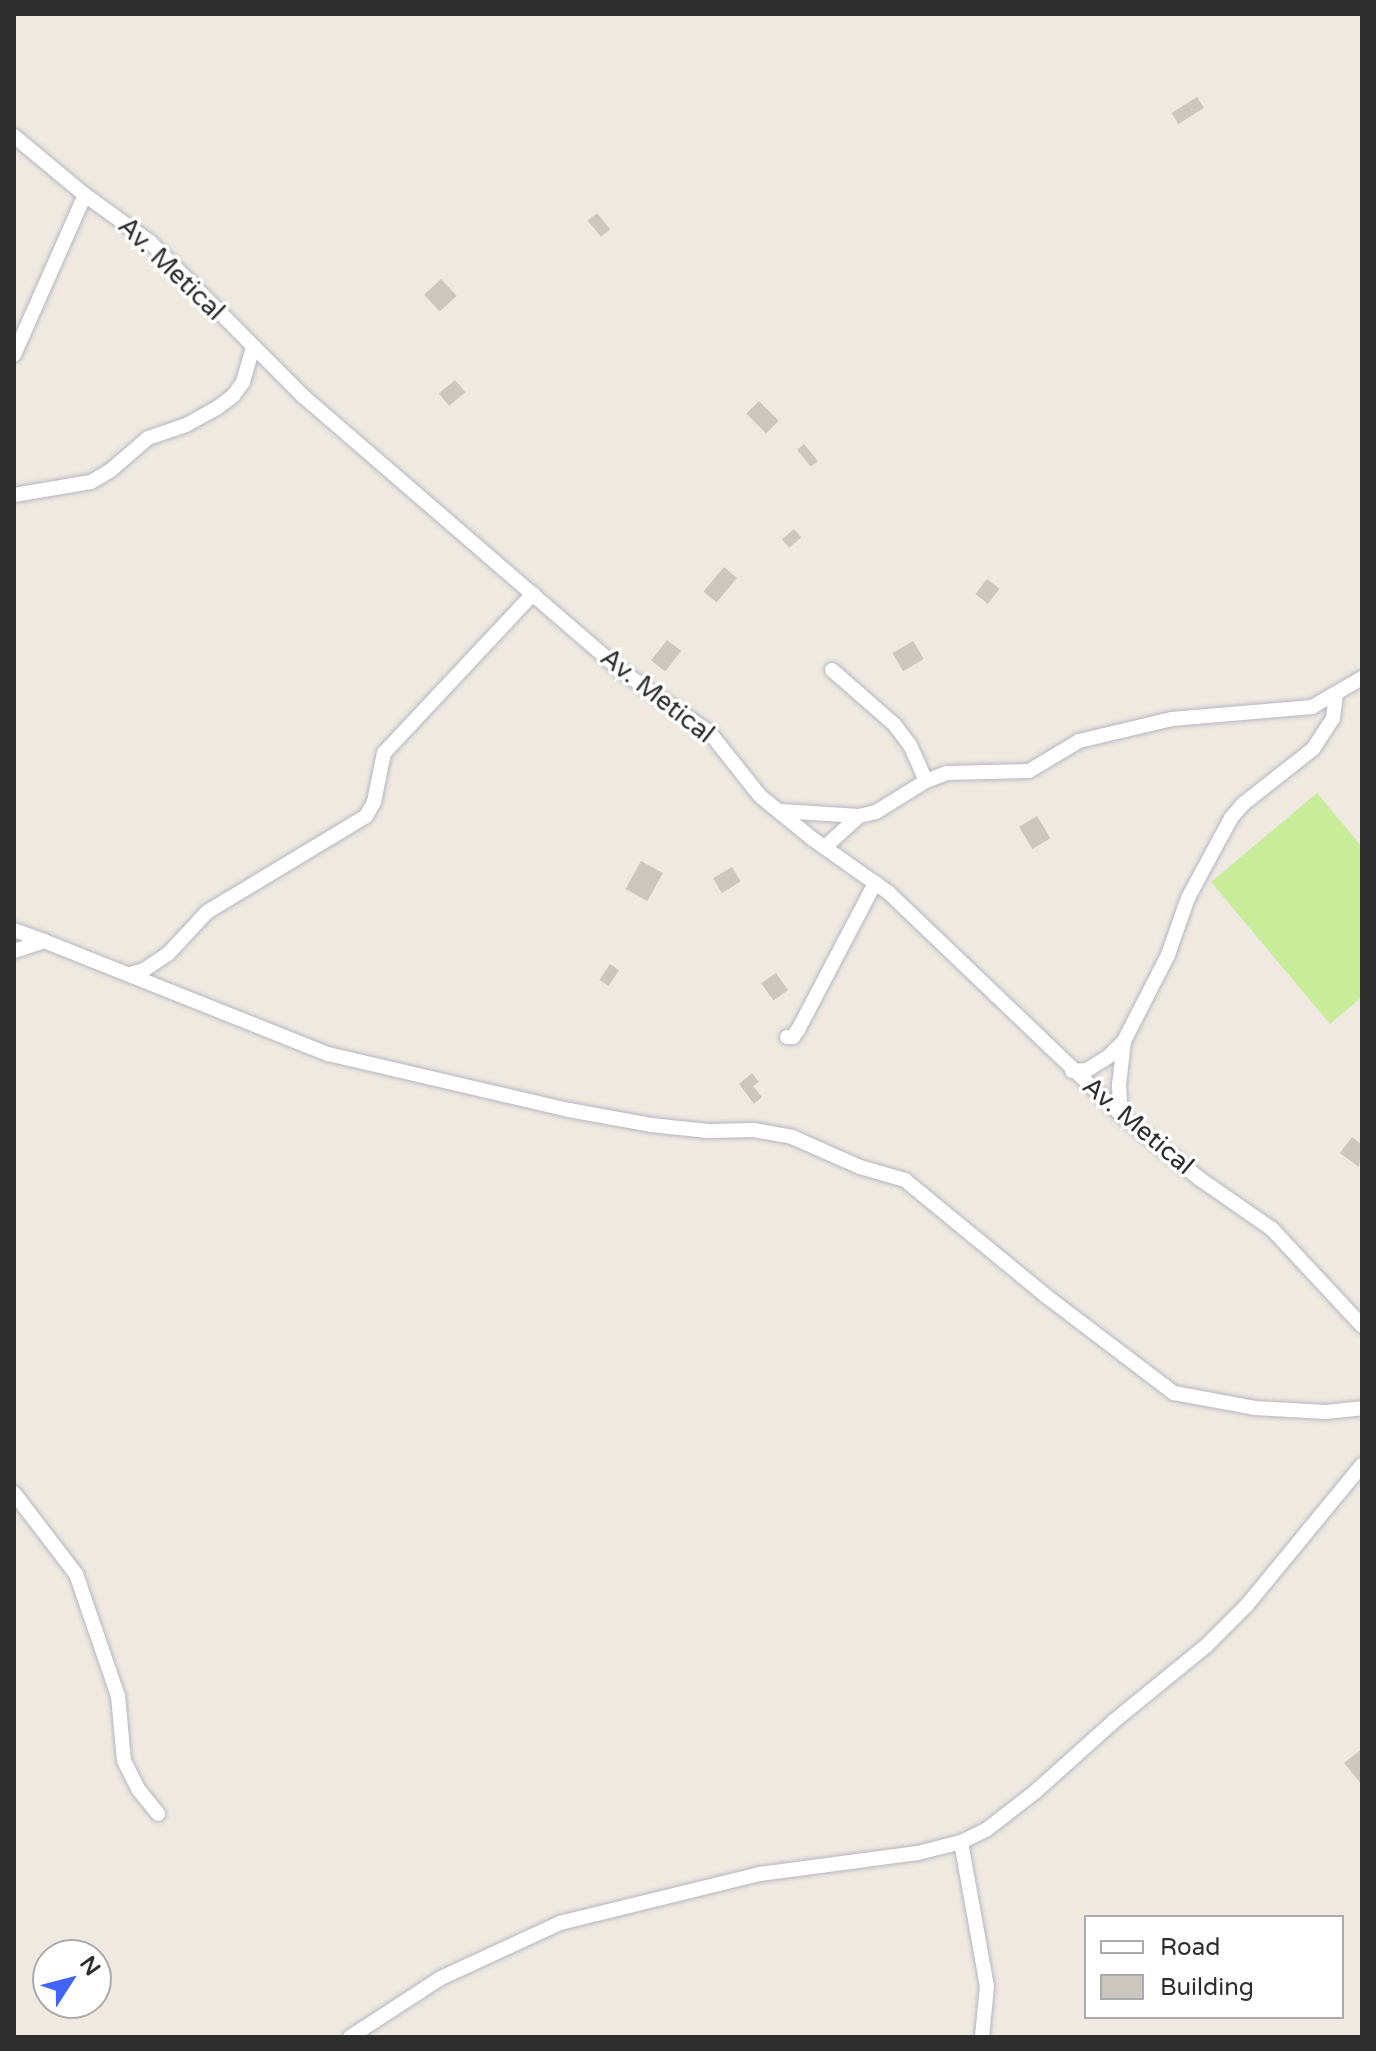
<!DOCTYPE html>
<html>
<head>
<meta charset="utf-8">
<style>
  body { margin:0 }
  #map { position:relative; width:1376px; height:2051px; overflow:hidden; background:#efe9e1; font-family:"Varela Round",sans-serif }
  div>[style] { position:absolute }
  .pitch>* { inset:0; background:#c9ec9a }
  .building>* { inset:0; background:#cbc7bf; transform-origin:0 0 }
  .roads { filter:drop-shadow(0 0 2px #b4b7c1) drop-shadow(0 0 2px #b4b7c1) }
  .street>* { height:14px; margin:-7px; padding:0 7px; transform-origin:7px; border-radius:7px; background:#fff }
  span { translate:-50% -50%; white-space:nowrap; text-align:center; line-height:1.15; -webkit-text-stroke:7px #fff; paint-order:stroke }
  .street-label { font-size:26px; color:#2e2e2e }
  .frame { position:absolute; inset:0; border:16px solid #2e2e2e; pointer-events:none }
  .legend { position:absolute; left:1084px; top:1915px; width:260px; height:104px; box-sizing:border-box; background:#fff; border:2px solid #ababab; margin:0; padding:10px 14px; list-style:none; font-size:24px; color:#2e2e2e }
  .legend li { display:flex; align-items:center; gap:16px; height:40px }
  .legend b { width:40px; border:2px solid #ababab }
  .north { position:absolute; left:32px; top:1939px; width:80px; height:80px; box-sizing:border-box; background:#fff; border:2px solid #ababab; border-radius:50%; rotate:54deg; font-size:22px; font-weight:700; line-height:32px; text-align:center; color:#2e2e2e }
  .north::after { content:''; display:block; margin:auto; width:28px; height:36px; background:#4264fb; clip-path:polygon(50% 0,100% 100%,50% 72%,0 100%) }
</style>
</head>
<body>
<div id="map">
  <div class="pitch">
    <i style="clip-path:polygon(1317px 793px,1362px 847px,1362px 997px,1330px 1024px,1211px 882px)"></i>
  </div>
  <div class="building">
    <i style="left:1197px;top:97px;width:13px;height:30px;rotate:58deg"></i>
    <i style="left:597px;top:213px;width:21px;height:12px;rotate:51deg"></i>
    <i style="left:441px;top:279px;width:23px;height:23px;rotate:47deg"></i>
    <i style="left:455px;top:380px;width:16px;height:21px;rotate:50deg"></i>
    <i style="left:759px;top:401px;width:28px;height:18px;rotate:45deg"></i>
    <i style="left:804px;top:444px;width:22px;height:9px;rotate:51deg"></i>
    <i style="left:794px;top:529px;width:11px;height:16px;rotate:49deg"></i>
    <i style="left:724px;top:567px;width:17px;height:32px;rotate:40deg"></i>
    <i style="left:987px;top:579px;width:16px;height:19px;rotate:38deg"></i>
    <i style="left:667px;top:640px;width:18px;height:26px;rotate:38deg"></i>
    <i style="left:913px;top:641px;width:21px;height:24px;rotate:59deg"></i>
    <i style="left:1037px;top:816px;width:26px;height:21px;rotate:59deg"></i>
    <i style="left:641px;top:861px;width:25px;height:32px;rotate:29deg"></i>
    <i style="left:732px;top:867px;width:17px;height:22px;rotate:59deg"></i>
    <i style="left:610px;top:964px;width:11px;height:19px;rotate:34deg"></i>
    <i style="left:776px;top:973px;width:21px;height:18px;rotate:55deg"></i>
    <i style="clip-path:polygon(752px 1073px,759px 1082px,753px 1086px,762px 1097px,754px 1104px,739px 1084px)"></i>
    <i style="clip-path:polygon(1352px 1137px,1362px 1145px,1359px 1167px,1340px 1153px)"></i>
    <i style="clip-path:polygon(1362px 1749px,1362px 1785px,1344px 1763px)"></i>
  </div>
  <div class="roads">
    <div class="street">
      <i style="left:14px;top:136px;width:92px;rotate:39.7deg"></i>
      <i style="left:85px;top:195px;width:80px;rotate:35.9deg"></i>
      <i style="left:150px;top:242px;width:217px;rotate:45.2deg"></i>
      <i style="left:303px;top:396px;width:423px;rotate:40.8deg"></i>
      <i style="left:623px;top:672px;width:106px;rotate:35deg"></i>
      <i style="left:710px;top:733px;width:80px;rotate:51.6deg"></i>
      <i style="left:760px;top:796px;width:70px;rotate:39.2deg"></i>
      <i style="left:814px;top:840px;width:92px;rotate:35.2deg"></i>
      <i style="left:889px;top:893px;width:321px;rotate:43.7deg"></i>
      <i style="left:1121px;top:1115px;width:102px;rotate:39deg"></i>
      <i style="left:1200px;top:1179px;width:88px;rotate:34.8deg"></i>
      <i style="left:1272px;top:1229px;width:132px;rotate:47.1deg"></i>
      <i style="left:14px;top:355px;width:175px;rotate:-66.1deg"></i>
      <i style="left:14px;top:495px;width:78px;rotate:-9.6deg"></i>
      <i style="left:91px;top:482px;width:23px;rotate:-31deg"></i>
      <i style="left:111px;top:470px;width:49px;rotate:-40.9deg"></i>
      <i style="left:148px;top:438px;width:40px;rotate:-18.9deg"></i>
      <i style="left:186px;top:425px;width:35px;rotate:-29deg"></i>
      <i style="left:217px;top:408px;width:20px;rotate:-37deg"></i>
      <i style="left:233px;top:396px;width:17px;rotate:-54deg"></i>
      <i style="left:243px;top:382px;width:35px;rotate:-74deg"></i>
      <i style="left:832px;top:670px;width:82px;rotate:41.1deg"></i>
      <i style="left:894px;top:724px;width:26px;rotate:53deg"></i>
      <i style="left:910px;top:745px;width:39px;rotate:66deg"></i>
      <i style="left:781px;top:811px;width:78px;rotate:3.7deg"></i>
      <i style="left:859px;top:816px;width:17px;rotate:-13deg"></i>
      <i style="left:876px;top:812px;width:59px;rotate:-31.8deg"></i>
      <i style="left:926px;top:781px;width:22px;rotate:-21deg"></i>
      <i style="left:947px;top:773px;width:82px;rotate:-1.4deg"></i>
      <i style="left:1029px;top:771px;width:58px;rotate:-31deg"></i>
      <i style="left:1079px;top:741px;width:96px;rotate:-13.3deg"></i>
      <i style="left:1172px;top:719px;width:141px;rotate:-4.9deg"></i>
      <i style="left:1312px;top:707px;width:58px;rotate:-30.1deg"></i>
      <i style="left:825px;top:847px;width:46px;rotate:-42.4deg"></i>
      <i style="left:14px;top:930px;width:32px;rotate:20deg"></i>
      <i style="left:14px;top:951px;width:32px;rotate:-18deg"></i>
      <i style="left:44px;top:941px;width:306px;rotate:21.7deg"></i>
      <i style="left:328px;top:1054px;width:247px;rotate:13.1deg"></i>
      <i style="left:569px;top:1110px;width:83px;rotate:10.4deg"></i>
      <i style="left:651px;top:1125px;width:57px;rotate:6deg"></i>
      <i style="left:708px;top:1131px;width:46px;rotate:-1.2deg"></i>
      <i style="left:754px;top:1130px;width:39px;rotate:10deg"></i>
      <i style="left:792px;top:1137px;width:74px;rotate:23.8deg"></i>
      <i style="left:860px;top:1167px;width:47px;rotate:16.1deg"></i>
      <i style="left:905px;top:1180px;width:183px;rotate:39.4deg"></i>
      <i style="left:1046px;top:1296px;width:161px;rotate:37.2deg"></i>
      <i style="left:1174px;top:1393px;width:82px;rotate:10.5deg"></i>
      <i style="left:1255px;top:1408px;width:71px;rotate:3.2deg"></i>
      <i style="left:1326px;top:1412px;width:36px;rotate:-6deg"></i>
      <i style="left:130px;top:974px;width:15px;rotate:-16deg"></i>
      <i style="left:144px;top:970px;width:29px;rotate:-34deg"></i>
      <i style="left:168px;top:954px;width:57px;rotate:-47.1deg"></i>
      <i style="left:207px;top:912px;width:186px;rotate:-31.1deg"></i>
      <i style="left:366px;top:816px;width:16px;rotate:-60deg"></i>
      <i style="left:374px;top:802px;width:50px;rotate:-78.5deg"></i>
      <i style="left:384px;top:753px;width:218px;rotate:-46.9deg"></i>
      <i style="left:787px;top:1037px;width:6px"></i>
      <i style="left:793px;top:1037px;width:11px;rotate:-56deg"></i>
      <i style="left:799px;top:1028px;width:164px;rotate:-62.3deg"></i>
      <i style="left:1072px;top:1071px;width:15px;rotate:-4deg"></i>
      <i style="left:1087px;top:1070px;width:26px;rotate:-32deg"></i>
      <i style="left:1109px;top:1056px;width:21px;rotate:-45deg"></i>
      <i style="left:1124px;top:1041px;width:97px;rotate:-62.9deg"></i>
      <i style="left:1168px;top:955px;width:60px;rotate:-70.7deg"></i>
      <i style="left:1188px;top:898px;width:91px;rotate:-61.7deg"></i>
      <i style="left:1231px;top:818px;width:18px;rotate:-49deg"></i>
      <i style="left:1243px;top:804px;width:89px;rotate:-38.2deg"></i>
      <i style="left:1313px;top:749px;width:37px;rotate:-57deg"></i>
      <i style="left:1333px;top:718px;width:23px;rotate:-83deg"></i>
      <i style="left:1121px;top:1115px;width:30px;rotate:-94deg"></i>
      <i style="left:1119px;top:1085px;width:44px;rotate:-83.5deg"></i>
      <i style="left:14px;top:1493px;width:102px;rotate:52.6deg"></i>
      <i style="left:76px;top:1574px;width:129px;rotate:71deg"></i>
      <i style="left:118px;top:1696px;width:65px;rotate:84.7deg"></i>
      <i style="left:124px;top:1761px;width:31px;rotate:63deg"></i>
      <i style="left:138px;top:1789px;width:32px;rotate:51deg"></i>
      <i style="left:961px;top:1842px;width:146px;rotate:79.8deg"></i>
      <i style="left:987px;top:1986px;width:51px;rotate:95.6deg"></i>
      <i style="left:350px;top:2037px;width:108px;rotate:-33deg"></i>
      <i style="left:441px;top:1978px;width:131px;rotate:-24.8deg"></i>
      <i style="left:560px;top:1923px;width:206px;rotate:-13.8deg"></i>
      <i style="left:760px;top:1874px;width:159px;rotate:-7.6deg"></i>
      <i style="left:918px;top:1853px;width:44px;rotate:-14.3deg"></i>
      <i style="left:961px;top:1842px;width:28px;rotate:-26deg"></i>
      <i style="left:986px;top:1830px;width:62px;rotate:-37.8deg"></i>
      <i style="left:1035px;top:1792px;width:106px;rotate:-41.9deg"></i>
      <i style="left:1114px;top:1721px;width:119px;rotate:-39.2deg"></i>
      <i style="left:1206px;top:1646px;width:58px;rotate:-45deg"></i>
      <i style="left:1247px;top:1605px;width:181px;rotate:-50.6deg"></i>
    </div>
  </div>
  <div class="street-label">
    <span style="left:171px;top:269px;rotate:44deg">Av. Metical</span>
    <span style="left:657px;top:696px;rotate:38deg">Av. Metical</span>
    <span style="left:1138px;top:1126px;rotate:40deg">Av. Metical</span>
  </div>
  <div class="frame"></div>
  <ul class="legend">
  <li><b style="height:10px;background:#fff"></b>Road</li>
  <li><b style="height:22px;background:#cbc7bf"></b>Building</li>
  </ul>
  <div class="north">N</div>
</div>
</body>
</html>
